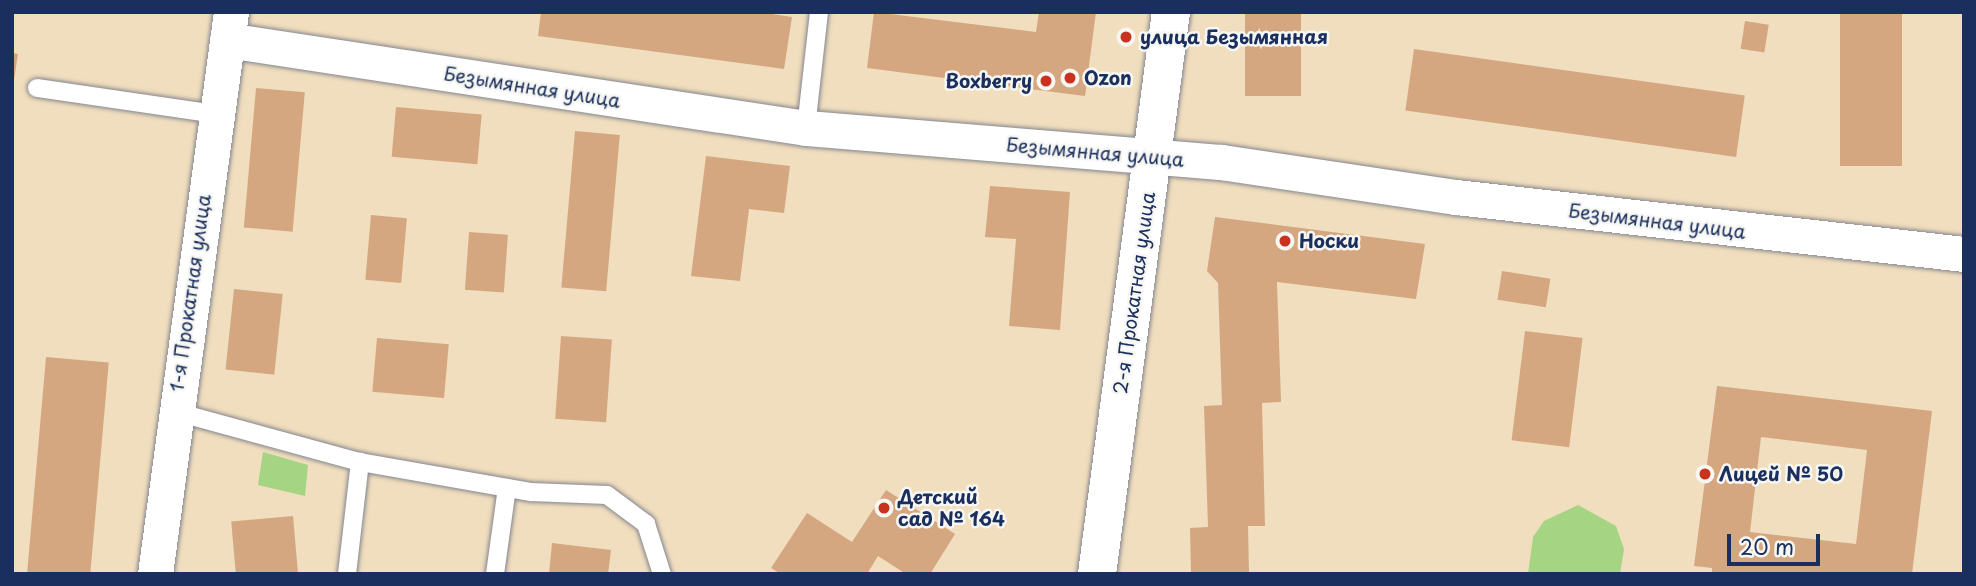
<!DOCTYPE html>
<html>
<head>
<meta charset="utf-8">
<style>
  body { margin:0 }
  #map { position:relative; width:1976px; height:586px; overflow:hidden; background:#f0debe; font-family:"Playpen Sans",sans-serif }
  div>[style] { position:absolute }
  .green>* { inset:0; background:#a5d583 }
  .building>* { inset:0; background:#d5a781; transform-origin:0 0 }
  .roads { filter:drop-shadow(0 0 2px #86868e) drop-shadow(0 0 2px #86868e) }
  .lane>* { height:18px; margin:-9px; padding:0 9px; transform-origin:9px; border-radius:9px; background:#fff }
  .street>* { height:35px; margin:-17.5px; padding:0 17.5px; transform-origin:17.5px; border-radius:17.5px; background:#fff }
  .secondary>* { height:38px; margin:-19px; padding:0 19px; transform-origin:19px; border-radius:19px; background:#fff }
  .dots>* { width:19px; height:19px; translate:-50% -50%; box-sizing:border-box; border:4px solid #f6f6f2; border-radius:50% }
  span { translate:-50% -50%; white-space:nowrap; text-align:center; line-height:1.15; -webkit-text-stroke:5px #f6f6f2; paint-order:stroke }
  .poi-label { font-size:19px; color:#1b2f5e; font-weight:700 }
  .left { translate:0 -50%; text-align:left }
  .right { translate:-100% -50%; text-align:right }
  .street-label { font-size:19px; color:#1b2f5e }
  .frame { position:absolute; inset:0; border:14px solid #1b2f5e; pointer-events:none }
  .scale { position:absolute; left:1727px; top:534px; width:93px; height:32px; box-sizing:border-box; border:4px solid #1b2f5e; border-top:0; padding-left:9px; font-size:21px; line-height:24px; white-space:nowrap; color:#1b2f5e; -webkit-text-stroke:5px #f6f6f2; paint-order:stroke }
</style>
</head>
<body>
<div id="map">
  <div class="green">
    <i style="clip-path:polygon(263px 452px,308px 465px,305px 496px,258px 485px)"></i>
    <i style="clip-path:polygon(1578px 505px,1616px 526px,1624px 549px,1620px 574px,1528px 574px,1533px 537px,1544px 521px)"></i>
  </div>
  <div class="building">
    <i style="clip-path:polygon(541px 12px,759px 12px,792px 17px,784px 69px,538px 36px)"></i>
    <i style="clip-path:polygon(874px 12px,1036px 32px,1039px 12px,1096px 12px,1085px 96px,867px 68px)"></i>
    <i style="left:1245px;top:12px;width:56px;height:84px"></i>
    <i style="left:1840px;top:12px;width:62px;height:154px"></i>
    <i style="left:1745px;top:21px;width:24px;height:28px;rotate:9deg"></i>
    <i style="left:1414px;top:49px;width:334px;height:62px;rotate:8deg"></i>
    <i style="clip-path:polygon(12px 53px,18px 54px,14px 80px,12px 80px)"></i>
    <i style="left:256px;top:88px;width:49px;height:140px;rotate:5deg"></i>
    <i style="left:396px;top:107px;width:86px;height:50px;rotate:5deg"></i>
    <i style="left:575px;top:131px;width:45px;height:157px;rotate:5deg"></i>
    <i style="clip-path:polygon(706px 156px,790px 166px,784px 213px,749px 209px,740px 281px,691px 276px)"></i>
    <i style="clip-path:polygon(990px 186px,1070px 192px,1060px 330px,1009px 326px,1016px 239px,985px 237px)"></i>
    <i style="left:371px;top:215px;width:36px;height:65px;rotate:5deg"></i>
    <i style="clip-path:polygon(1215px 217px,1425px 244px,1416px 299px,1277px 282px,1281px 402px,1262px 403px,1265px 526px,1248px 526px,1249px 574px,1191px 574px,1190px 528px,1208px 527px,1204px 406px,1222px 405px,1218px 283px,1207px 271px)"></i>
    <i style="left:469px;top:232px;width:39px;height:58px;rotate:4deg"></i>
    <i style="left:1502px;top:271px;width:49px;height:29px;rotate:9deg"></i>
    <i style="left:234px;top:289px;width:49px;height:81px;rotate:6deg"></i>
    <i style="left:1525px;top:331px;width:58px;height:110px;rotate:7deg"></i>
    <i style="left:561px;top:336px;width:51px;height:83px;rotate:4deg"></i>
    <i style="left:377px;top:338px;width:72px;height:54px;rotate:5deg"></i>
    <i style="left:46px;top:357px;width:63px;height:218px;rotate:5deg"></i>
    <i style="clip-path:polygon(evenodd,1717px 386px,1932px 411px,1912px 574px,1712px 574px,1712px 568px,1694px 566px,1717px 386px,1761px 437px,1867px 450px,1856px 544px,1750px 532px,1761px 437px)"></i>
    <i style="clip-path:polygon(886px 490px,955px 534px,930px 574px,906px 574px,878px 556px,867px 574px,781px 574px,771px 568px,807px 513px,852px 542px)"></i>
    <i style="left:293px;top:516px;width:58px;height:62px;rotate:85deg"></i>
    <i style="clip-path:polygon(552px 543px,611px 550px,608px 574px,549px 574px)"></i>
  </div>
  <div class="roads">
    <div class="lane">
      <i style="left:37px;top:88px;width:181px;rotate:8.3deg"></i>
      <i style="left:806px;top:128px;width:117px;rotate:-83.6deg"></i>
      <i style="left:173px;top:411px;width:194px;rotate:15.3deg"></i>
      <i style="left:360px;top:462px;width:174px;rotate:10deg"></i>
      <i style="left:531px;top:492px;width:76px;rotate:2.3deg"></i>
      <i style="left:607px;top:495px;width:49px;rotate:36.6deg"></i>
      <i style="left:646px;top:524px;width:52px;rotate:72.3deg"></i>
      <i style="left:347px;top:574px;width:113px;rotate:-83.4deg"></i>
      <i style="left:495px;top:574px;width:87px;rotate:-82.1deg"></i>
    </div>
    <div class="street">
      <i style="left:227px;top:40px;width:586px;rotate:8.64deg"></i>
      <i style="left:806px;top:128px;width:416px;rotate:4.7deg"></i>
      <i style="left:1221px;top:162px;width:238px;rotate:8.5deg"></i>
      <i style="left:1456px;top:197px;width:511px;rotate:6.4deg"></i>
      <i style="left:155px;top:574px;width:567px;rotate:-82.3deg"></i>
    </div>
    <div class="secondary">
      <i style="left:1097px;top:574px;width:567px;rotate:-82.5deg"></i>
    </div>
  </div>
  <div class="dots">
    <i style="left:1126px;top:37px;background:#c8321e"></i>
    <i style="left:1070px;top:78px;background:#c8321e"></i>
    <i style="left:1046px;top:81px;background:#c8321e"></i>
    <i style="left:1285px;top:241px;background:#c8321e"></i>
    <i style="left:1705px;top:474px;background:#c8321e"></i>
    <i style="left:884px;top:508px;background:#c8321e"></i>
  </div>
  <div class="poi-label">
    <span class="left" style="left:1140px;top:37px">улица Безымянная</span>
    <span class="left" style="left:1084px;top:78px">Ozon</span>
    <span class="right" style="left:1032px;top:81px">Boxberry</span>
    <span class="left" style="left:1299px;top:241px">Носки</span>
    <span class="left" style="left:1719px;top:474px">Лицей № 50</span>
    <span class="left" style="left:898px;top:508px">Детский<br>сад № 164</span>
  </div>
  <div class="street-label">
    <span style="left:532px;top:87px;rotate:9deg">Безымянная улица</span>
    <span style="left:1095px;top:152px;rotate:5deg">Безымянная улица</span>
    <span style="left:1657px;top:221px;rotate:7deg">Безымянная улица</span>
    <span style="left:190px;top:293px;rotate:-82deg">1-я Прокатная улица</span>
    <span style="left:1134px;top:293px;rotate:-82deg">2-я Прокатная улица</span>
  </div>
  <div class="frame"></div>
  <div class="scale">20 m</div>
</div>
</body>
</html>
